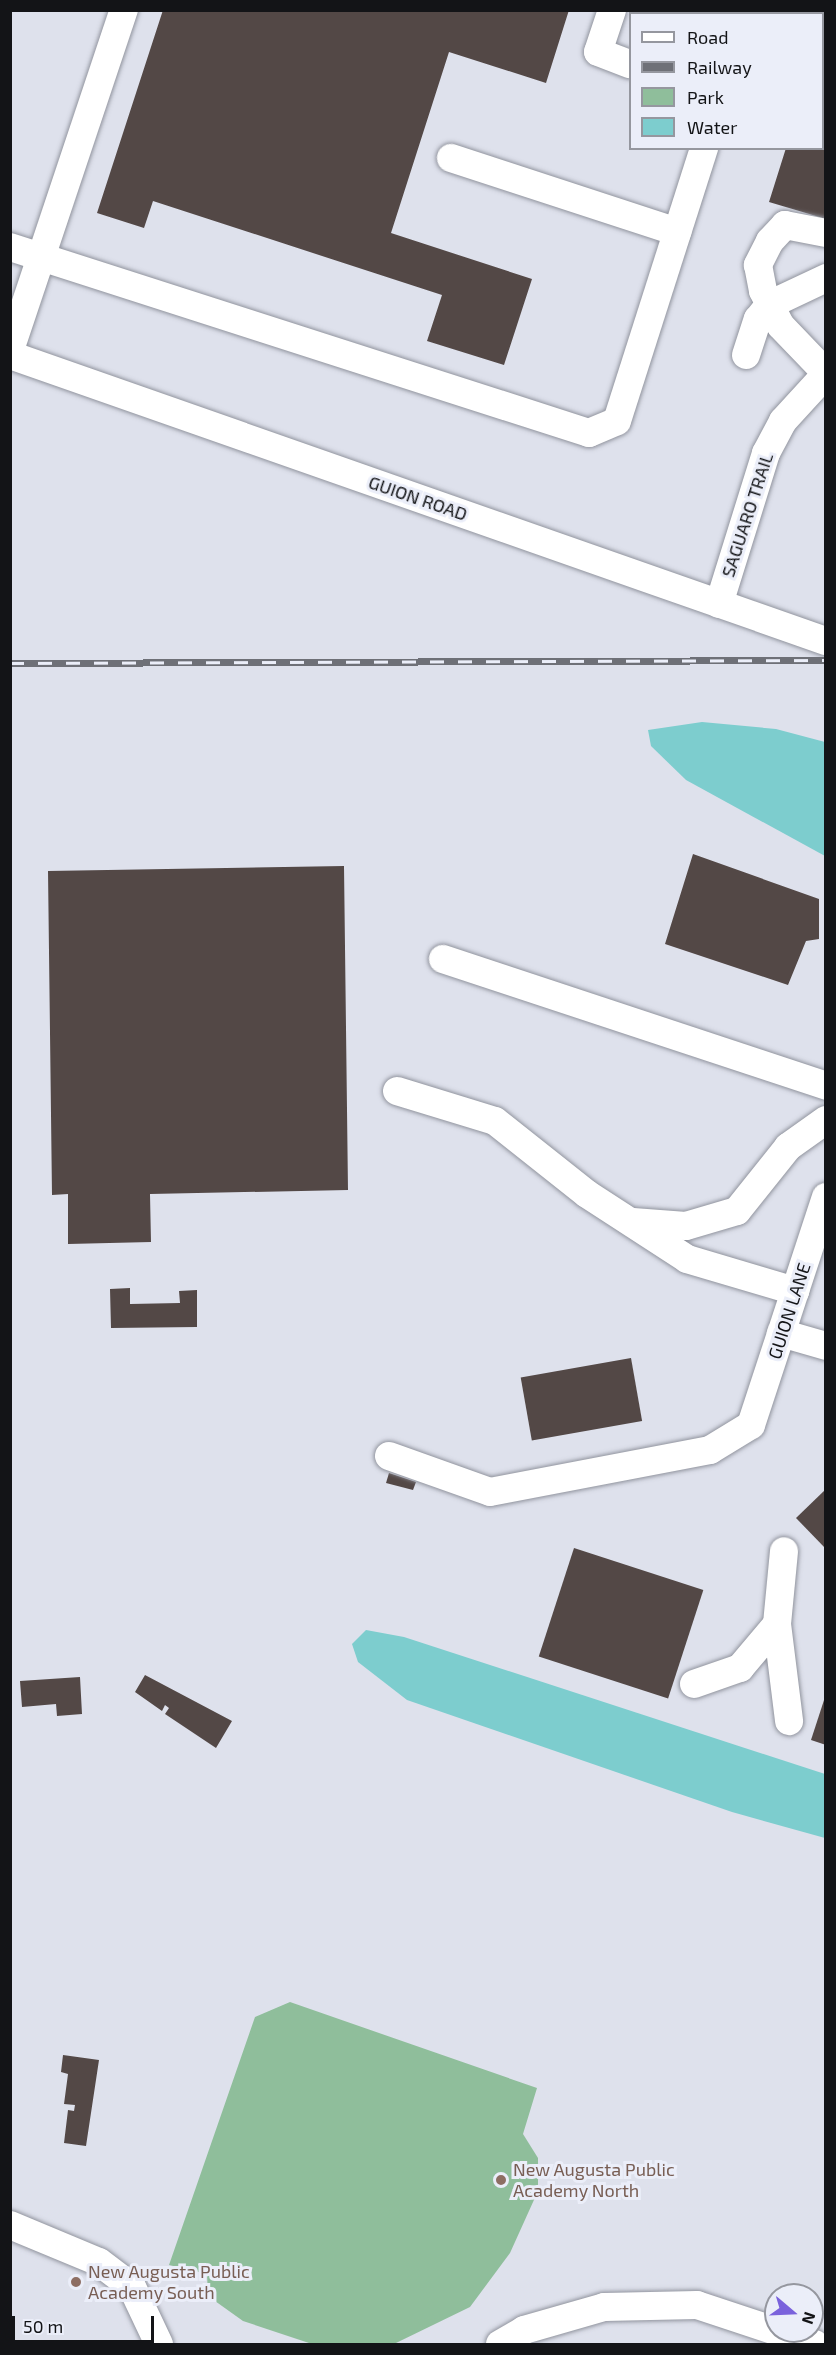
<!DOCTYPE html>
<html>
<head>
<meta charset="utf-8">
<style>
  body { margin:0 }
  #map { position:relative; width:836px; height:2355px; overflow:hidden; background:#dee1ec; font-family:"Exo 2",sans-serif }
  div>[style] { position:absolute }
  .green>* { inset:0; background:#8fbe9b }
  .water>* { inset:0; background:#7dcdce }
  .building>* { inset:0; background:#534846; transform-origin:0 0 }
  .roads { filter:drop-shadow(0 0 2px #91949e) drop-shadow(0 0 2px #91949e) }
  .minor>* { height:28px; margin:-14px; padding:0 14px; transform-origin:14px; border-radius:14px; background:#fff }
  .rail>* { height:7px; margin-top:-3.5px; transform-origin:0; background:repeating-linear-gradient(90deg,#ebeef9 0 14px,#6e7077 0 28px); box-sizing:border-box; border-block:2px solid #6e7077 }
  .dots>* { width:16px; height:16px; translate:-50% -50%; box-sizing:border-box; border:3px solid #ebeef9; border-radius:50% }
  span { translate:-50% -50%; white-space:nowrap; text-align:center; line-height:1.15; -webkit-text-stroke:6px #ebeef9; paint-order:stroke }
  .street-label { font-size:18px; color:#131417 }
  .education-label { font-size:18px; color:#785e54 }
  .left { translate:0 -50%; text-align:left }
  .frame { position:absolute; inset:0; border:12px solid #131417; pointer-events:none }
  .legend { position:absolute; left:629px; top:12px; width:195px; height:138px; box-sizing:border-box; background:#ebeef9; border:2px solid #95979f; margin:0; padding:8px 10px; list-style:none; font-size:18px; color:#131417 }
  .legend li { display:flex; align-items:center; gap:12px; height:30px }
  .legend b { width:30px; border:2px solid #95979f }
  .north { position:absolute; left:764px; top:2283px; width:60px; height:60px; box-sizing:border-box; background:#ebeef9; border:2px solid #95979f; border-radius:50%; rotate:109deg; font-size:16px; font-weight:700; line-height:24px; text-align:center; color:#131417 }
  .north::after { content:''; display:block; margin:auto; width:21px; height:27px; background:#7a62dc; clip-path:polygon(50% 0,100% 100%,50% 72%,0 100%) }
  .scale { position:absolute; left:12px; top:2316px; width:142px; height:27px; box-sizing:border-box; border:3px solid #131417; border-top:0; padding-left:8px; font-size:18px; line-height:21px; white-space:nowrap; color:#131417; -webkit-text-stroke:4px #ebeef9; paint-order:stroke }
</style>
</head>
<body>
<div id="map">
  <div class="green">
    <i style="clip-path:polygon(290px 2002px,537px 2088px,523px 2134px,538px 2158px,538px 2191px,510px 2253px,470px 2307px,396px 2343px,309px 2343px,243px 2321px,208px 2296px,207px 2274px,169px 2265px,255px 2017px)"></i>
  </div>
  <div class="water">
    <i style="clip-path:polygon(702px 722px,776px 729px,825px 742px,825px 856px,686px 780px,651px 746px,648px 730px)"></i>
    <i style="clip-path:polygon(366px 1630px,404px 1637px,825px 1774px,825px 1838px,732px 1812px,407px 1700px,358px 1662px,352px 1644px)"></i>
  </div>
  <div class="building">
    <i style="clip-path:polygon(163px 10px,569px 10px,546px 83px,449px 52px,391px 233px,532px 279px,504px 365px,427px 341px,442px 295px,153px 201px,144px 228px,97px 213px)"></i>
    <i style="clip-path:polygon(823px 31px,826px 32px,826px 219px,769px 202px,786px 148px,822px 148px)"></i>
    <i style="clip-path:polygon(693px 854px,819px 899px,819px 939px,806px 941px,788px 985px,665px 944px)"></i>
    <i style="clip-path:polygon(344px 866px,348px 1190px,150px 1194px,151px 1242px,68px 1244px,68px 1194px,52px 1195px,48px 871px)"></i>
    <i style="clip-path:polygon(130px 1288px,130px 1304px,180px 1303px,179px 1291px,197px 1290px,197px 1327px,111px 1328px,110px 1289px)"></i>
    <i style="left:631px;top:1358px;width:64px;height:112px;rotate:80deg"></i>
    <i style="clip-path:polygon(389px 1473px,416px 1482px,413px 1490px,386px 1483px)"></i>
    <i style="clip-path:polygon(826px 1489px,826px 1549px,796px 1518px)"></i>
    <i style="left:574px;top:1548px;width:136px;height:114px;rotate:18deg"></i>
    <i style="clip-path:polygon(145px 1675px,232px 1721px,216px 1748px,165px 1714px,169px 1708px,165px 1705px,162px 1711px,135px 1692px)"></i>
    <i style="clip-path:polygon(80px 1677px,82px 1714px,57px 1716px,56px 1704px,22px 1707px,20px 1681px)"></i>
    <i style="clip-path:polygon(825px 1697px,826px 1697px,826px 1745px,811px 1740px)"></i>
    <i style="clip-path:polygon(63px 2055px,99px 2060px,86px 2146px,64px 2143px,68px 2110px,74px 2111px,75px 2105px,64px 2104px,68px 2074px,61px 2072px)"></i>
  </div>
  <div class="roads">
    <div class="minor">
      <i style="left:612px;top:10px;width:44px;rotate:108.4deg"></i>
      <i style="left:598px;top:52px;width:34px;rotate:21deg"></i>
      <i style="left:451px;top:158px;width:238px;rotate:18.1deg"></i>
      <i style="left:826px;top:233px;width:42px;rotate:-169deg"></i>
      <i style="left:785px;top:225px;width:22px;rotate:133deg"></i>
      <i style="left:770px;top:241px;width:27px;rotate:117deg"></i>
      <i style="left:758px;top:265px;width:26px;rotate:79deg"></i>
      <i style="left:763px;top:291px;width:39px;rotate:63deg"></i>
      <i style="left:781px;top:326px;width:65px;rotate:46.2deg"></i>
      <i style="left:10px;top:247px;width:608px;rotate:17.81deg"></i>
      <i style="left:589px;top:433px;width:30px;rotate:-23deg"></i>
      <i style="left:617px;top:421px;width:287px;rotate:-72.3deg"></i>
      <i style="left:10px;top:350px;width:359px;rotate:-71.5deg"></i>
      <i style="left:10px;top:355px;width:865px;rotate:19.32deg"></i>
      <i style="left:746px;top:355px;width:38px;rotate:-72deg"></i>
      <i style="left:758px;top:319px;width:18px;rotate:-52deg"></i>
      <i style="left:769px;top:305px;width:63px;rotate:-25.3deg"></i>
      <i style="left:719px;top:604px;width:158px;rotate:-72.7deg"></i>
      <i style="left:766px;top:453px;width:36px;rotate:-62deg"></i>
      <i style="left:783px;top:421px;width:64px;rotate:-47.5deg"></i>
      <i style="left:443px;top:959px;width:404px;rotate:18.3deg"></i>
      <i style="left:397px;top:1091px;width:102px;rotate:17deg"></i>
      <i style="left:495px;top:1121px;width:117px;rotate:38.4deg"></i>
      <i style="left:587px;top:1194px;width:119px;rotate:33deg"></i>
      <i style="left:687px;top:1259px;width:113px;rotate:16.5deg"></i>
      <i style="left:633px;top:1222px;width:53px;rotate:4.3deg"></i>
      <i style="left:686px;top:1226px;width:53px;rotate:-16.4deg"></i>
      <i style="left:737px;top:1211px;width:82px;rotate:-51.4deg"></i>
      <i style="left:788px;top:1147px;width:47px;rotate:-35.4deg"></i>
      <i style="left:781px;top:1333px;width:47px;rotate:16.1deg"></i>
      <i style="left:389px;top:1456px;width:107px;rotate:19.6deg"></i>
      <i style="left:490px;top:1492px;width:224px;rotate:-10.8deg"></i>
      <i style="left:710px;top:1450px;width:48px;rotate:-31.4deg"></i>
      <i style="left:751px;top:1425px;width:240px;rotate:-71.8deg"></i>
      <i style="left:777px;top:1624px;width:73px;rotate:-84.5deg"></i>
      <i style="left:694px;top:1684px;width:49px;rotate:-19.2deg"></i>
      <i style="left:740px;top:1668px;width:57px;rotate:-49.9deg"></i>
      <i style="left:777px;top:1624px;width:98px;rotate:82.9deg"></i>
      <i style="left:10px;top:2225px;width:96px;rotate:22.6deg"></i>
      <i style="left:99px;top:2262px;width:41px;rotate:37.1deg"></i>
      <i style="left:132px;top:2287px;width:63px;rotate:64.7deg"></i>
      <i style="left:500px;top:2344px;width:28px;rotate:-30deg"></i>
      <i style="left:524px;top:2330px;width:83px;rotate:-16deg"></i>
      <i style="left:604px;top:2307px;width:93px;rotate:-1.2deg"></i>
      <i style="left:697px;top:2305px;width:124px;rotate:18.3deg"></i>
    </div>
  </div>
  <div class="rail">
    <i style="left:10px;top:663px;width:816px;rotate:-0.21deg"></i>
  </div>
  <div class="dots">
    <i style="left:501px;top:2180px;background:#8d6e63"></i>
    <i style="left:76px;top:2282px;background:#8d6e63"></i>
  </div>
  <div class="street-label">
    <span style="left:418px;top:498px;rotate:19deg">GUION ROAD</span>
    <span style="left:747px;top:515px;rotate:-72deg">SAGUARO TRAIL</span>
    <span style="left:789px;top:1311px;rotate:-72deg">GUION LANE</span>
  </div>
  <div class="education-label">
    <span class="left" style="left:513px;top:2180px">New Augusta Public<br>Academy North</span>
    <span class="left" style="left:88px;top:2282px">New Augusta Public<br>Academy South</span>
  </div>
  <div class="frame"></div>
  <ul class="legend">
  <li><b style="height:8px;background:#fff"></b>Road</li>
  <li><b style="height:8px;background:#6e7077"></b>Railway</li>
  <li><b style="height:16px;background:#8fbe9b"></b>Park</li>
  <li><b style="height:16px;background:#7dcdce"></b>Water</li>
  </ul>
  <div class="north">N</div>
  <div class="scale">50 m</div>
</div>
</body>
</html>
